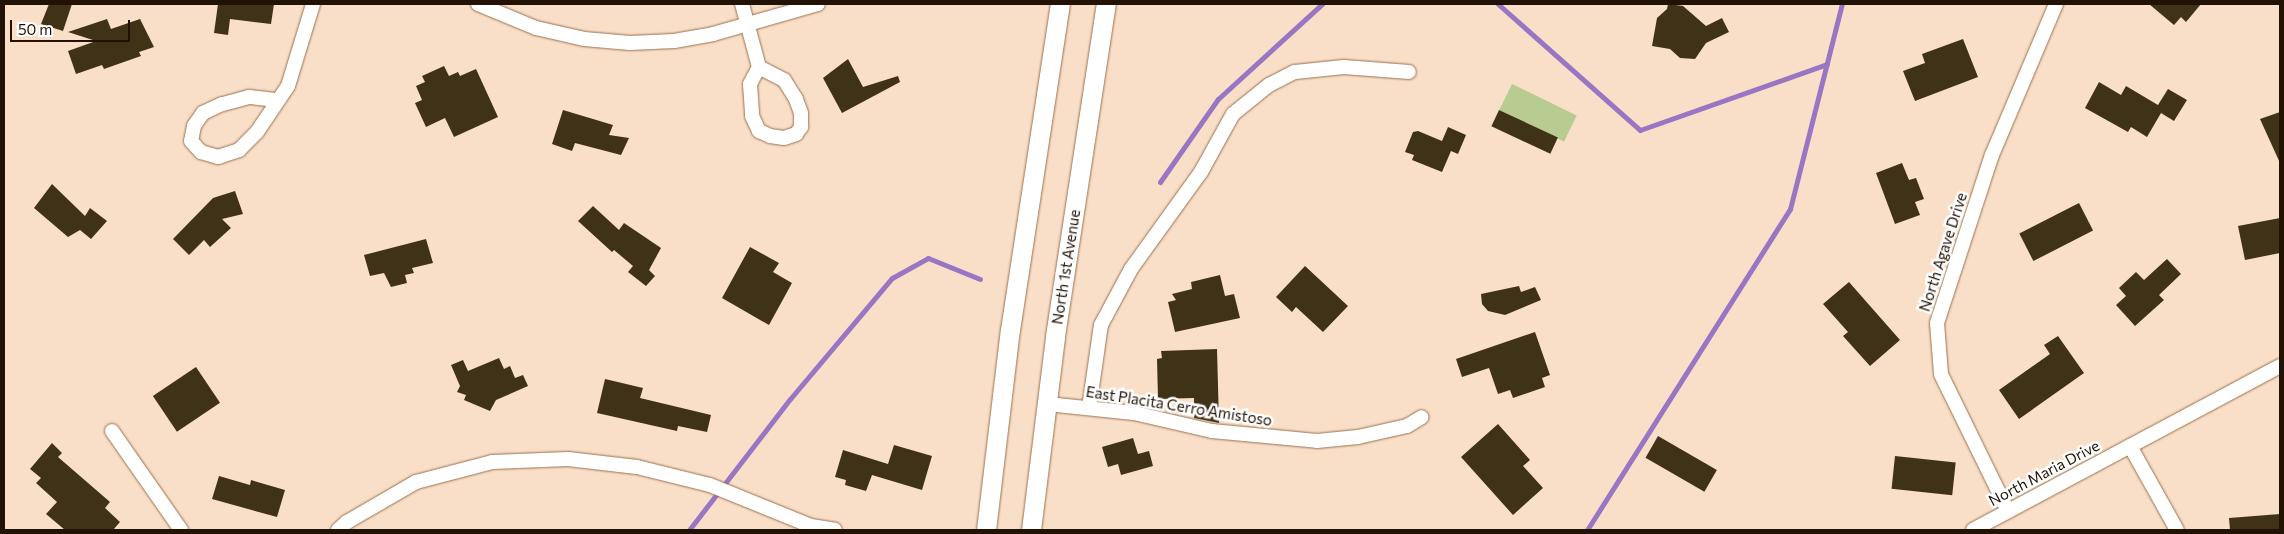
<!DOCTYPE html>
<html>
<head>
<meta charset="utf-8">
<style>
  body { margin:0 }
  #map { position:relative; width:2284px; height:534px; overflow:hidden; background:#fadfc8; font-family:Commissioner,sans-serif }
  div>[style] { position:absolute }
  .green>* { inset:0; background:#b8cc91; transform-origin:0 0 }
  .stream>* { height:5px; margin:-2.5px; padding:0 2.5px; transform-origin:2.5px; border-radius:2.5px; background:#9876c3 }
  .building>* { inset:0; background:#403216; transform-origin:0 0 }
  .roads { filter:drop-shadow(0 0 1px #9a724e) drop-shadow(0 0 1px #9a724e) }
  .street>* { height:14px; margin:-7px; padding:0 7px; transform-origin:7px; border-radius:7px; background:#fff }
  .secondary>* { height:19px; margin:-9.5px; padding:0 9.5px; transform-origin:9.5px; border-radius:9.5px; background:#fff }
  span { translate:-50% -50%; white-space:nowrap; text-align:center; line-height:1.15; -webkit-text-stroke:5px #fff; paint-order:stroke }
  .street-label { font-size:15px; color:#211205 }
  .frame { position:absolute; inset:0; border:5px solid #211205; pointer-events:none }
  .scale { position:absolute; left:10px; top:20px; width:120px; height:22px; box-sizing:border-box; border:2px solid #211205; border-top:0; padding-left:6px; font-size:15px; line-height:18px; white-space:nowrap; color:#211205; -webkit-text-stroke:4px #fff; paint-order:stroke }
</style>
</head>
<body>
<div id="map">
  <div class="green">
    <i style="left:1512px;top:84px;width:72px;height:29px;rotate:26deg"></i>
  </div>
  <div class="stream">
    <i style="left:1498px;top:4px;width:190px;rotate:41.6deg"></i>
    <i style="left:1640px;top:130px;width:198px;rotate:-19.4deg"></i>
    <i style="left:1160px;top:182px;width:101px;rotate:-55.1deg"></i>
    <i style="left:1218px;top:99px;width:141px;rotate:-42.4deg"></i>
    <i style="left:689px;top:530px;width:165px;rotate:-52.4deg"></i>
    <i style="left:790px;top:399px;width:158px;rotate:-49.9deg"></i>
    <i style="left:892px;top:278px;width:41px;rotate:-29.1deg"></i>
    <i style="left:928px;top:258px;width:56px;rotate:22deg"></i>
    <i style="left:1587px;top:530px;width:380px;rotate:-57.7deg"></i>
    <i style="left:1790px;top:209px;width:211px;rotate:-75.8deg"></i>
  </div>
  <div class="building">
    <i style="clip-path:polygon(49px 4px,72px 4px,63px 31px,41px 24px)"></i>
    <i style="clip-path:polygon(218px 4px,274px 4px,271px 24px,230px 19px,228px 35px,214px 33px)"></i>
    <i style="clip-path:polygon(1668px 4px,1683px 6px,1706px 26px,1722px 18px,1729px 32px,1706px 43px,1695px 59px,1680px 58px,1670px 49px,1652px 46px,1657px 18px,1667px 9px)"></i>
    <i style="clip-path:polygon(2149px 4px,2201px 4px,2186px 22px,2181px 17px,2174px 25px)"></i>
    <i style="clip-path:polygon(107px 19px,111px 29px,140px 19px,154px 47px,139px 52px,141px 56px,104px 69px,102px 65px,76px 74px,68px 51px,96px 41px,68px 32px)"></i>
    <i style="clip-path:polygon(1963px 39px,1978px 77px,1915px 101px,1903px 71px,1925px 63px,1922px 54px)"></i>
    <i style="clip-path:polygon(848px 59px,863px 87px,898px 76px,900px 82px,842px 113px,823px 78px)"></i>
    <i style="clip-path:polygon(444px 66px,449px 76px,458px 72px,460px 76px,476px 69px,498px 117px,454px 137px,445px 118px,426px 127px,415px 103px,422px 100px,416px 86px,425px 82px,422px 76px)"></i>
    <i style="clip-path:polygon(2099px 82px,2121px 95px,2126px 86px,2158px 105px,2168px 89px,2187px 100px,2174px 121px,2161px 113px,2147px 137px,2131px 127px,2128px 132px,2085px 108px)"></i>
    <i style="clip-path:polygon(563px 110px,613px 125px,609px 135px,629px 138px,621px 155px,575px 143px,572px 151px,552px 144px)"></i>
    <i style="left:1499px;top:110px;width:65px;height:18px;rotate:25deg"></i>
    <i style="clip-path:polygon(2280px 112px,2280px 163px,2260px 119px)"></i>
    <i style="clip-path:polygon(1448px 127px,1466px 135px,1458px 154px,1451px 151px,1442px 172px,1412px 160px,1414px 155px,1405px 152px,1413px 132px,1418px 131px,1442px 141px)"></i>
    <i style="clip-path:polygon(1902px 163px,1909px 180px,1916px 178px,1924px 199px,1915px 202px,1920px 215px,1895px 224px,1876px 173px)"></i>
    <i style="clip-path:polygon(52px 184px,85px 216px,90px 208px,107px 221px,91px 239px,80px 230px,68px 237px,34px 208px)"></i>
    <i style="clip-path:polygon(235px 191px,243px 214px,222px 219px,231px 228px,210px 247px,204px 240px,189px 255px,173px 239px,213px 198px)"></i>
    <i style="left:2079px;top:203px;width:31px;height:67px;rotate:63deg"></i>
    <i style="clip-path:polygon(593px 206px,619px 230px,624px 223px,661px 248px,649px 270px,655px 276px,646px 286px,628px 272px,633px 266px,614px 250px,612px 252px,578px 221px)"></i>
    <i style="clip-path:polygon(2280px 218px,2280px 253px,2245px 260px,2238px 226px)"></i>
    <i style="clip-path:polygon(426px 239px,433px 263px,412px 268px,414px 273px,405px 275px,407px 283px,391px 287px,384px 273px,370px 276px,364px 255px)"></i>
    <i style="clip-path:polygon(750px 247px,779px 263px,773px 272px,792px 283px,769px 325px,722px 298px)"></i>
    <i style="clip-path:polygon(2167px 259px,2181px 274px,2159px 295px,2164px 300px,2135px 326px,2116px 305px,2126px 296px,2119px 288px,2136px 272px,2144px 280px)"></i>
    <i style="clip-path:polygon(1305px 266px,1348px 306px,1323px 332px,1296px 307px,1292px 312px,1276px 297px)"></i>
    <i style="clip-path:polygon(1220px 275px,1225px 296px,1234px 294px,1240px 318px,1175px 332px,1168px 302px,1176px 300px,1172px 294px,1192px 289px,1191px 282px)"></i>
    <i style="clip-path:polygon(1849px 282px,1900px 340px,1870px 366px,1843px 336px,1848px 332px,1823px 304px)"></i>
    <i style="clip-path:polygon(1519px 286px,1521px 292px,1535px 287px,1541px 300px,1505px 315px,1488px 311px,1482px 304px,1481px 294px)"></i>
    <i style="clip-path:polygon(1535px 332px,1550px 375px,1542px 378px,1545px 387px,1513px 398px,1510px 390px,1498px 394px,1489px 368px,1462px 377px,1456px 359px)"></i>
    <i style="clip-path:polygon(2058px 336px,2084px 373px,2019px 419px,1999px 390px,2050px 354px,2044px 345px)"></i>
    <i style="clip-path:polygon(1217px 349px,1219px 423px,1194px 418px,1194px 398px,1158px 399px,1157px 359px,1162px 358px,1161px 351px)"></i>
    <i style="clip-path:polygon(499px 358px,504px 369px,510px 366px,515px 378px,523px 375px,528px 386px,496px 400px,490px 411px,464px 400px,466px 395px,457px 392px,460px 386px,451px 365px,463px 360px,468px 371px)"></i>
    <i style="left:196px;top:367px;width:43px;height:52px;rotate:56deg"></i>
    <i style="clip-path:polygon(605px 379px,643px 388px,640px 398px,711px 415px,707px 432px,678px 426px,677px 431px,597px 413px)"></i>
    <i style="clip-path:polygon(1498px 424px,1530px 460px,1523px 466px,1543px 488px,1513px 515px,1461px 457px)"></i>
    <i style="left:1658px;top:436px;width:68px;height:25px;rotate:30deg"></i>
    <i style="clip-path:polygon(1133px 438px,1138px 454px,1149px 451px,1153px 466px,1121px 475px,1118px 464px,1108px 467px,1102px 447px)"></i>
    <i style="clip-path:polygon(52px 443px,62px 453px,58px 457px,110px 502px,105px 508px,120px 522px,113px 530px,65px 530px,46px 514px,57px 502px,36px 483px,41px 478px,30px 469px)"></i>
    <i style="clip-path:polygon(894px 445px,932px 456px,922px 490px,872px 475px,866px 491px,845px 485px,846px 480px,835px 477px,843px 450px,888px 464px)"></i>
    <i style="left:1895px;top:456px;width:61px;height:33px;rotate:6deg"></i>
    <i style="clip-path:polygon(219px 476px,250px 485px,251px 480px,285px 490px,277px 517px,212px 499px)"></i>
    <i style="clip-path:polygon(2280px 514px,2280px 530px,2230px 530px,2229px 518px)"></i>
  </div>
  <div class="roads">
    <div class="street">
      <i style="left:478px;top:4px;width:63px;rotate:22.5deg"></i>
      <i style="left:536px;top:28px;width:49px;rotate:12.9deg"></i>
      <i style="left:584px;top:39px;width:46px;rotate:5deg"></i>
      <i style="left:630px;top:43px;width:44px;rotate:-2.6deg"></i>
      <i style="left:674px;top:41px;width:40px;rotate:-10deg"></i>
      <i style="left:713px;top:34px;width:109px;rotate:-15.9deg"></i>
      <i style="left:742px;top:4px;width:65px;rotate:74.9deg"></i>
      <i style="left:759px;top:67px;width:19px;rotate:118deg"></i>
      <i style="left:750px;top:84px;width:32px;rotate:86deg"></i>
      <i style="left:752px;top:116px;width:17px;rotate:65deg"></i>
      <i style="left:759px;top:131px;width:12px;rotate:24deg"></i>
      <i style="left:770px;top:136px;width:14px;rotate:8deg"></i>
      <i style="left:784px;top:138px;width:13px;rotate:-18deg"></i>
      <i style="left:796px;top:134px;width:9px;rotate:-54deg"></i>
      <i style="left:801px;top:127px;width:14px;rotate:-90deg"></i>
      <i style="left:801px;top:113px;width:15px;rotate:-110deg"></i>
      <i style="left:796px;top:99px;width:22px;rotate:-122deg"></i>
      <i style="left:784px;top:80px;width:28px;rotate:-153deg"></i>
      <i style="left:275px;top:100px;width:26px;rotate:-173deg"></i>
      <i style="left:249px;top:97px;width:28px;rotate:165deg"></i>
      <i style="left:222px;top:104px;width:21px;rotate:155deg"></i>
      <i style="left:203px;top:113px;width:16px;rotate:125deg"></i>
      <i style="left:194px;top:126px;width:15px;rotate:101deg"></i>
      <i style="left:191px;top:141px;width:15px;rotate:48deg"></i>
      <i style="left:201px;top:152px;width:18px;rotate:16deg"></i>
      <i style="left:218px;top:157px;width:22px;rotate:-18deg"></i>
      <i style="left:239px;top:150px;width:25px;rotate:-45deg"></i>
      <i style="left:257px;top:132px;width:55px;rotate:-56deg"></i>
      <i style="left:288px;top:86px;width:86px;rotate:-73deg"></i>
      <i style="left:1047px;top:404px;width:87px;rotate:5.9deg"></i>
      <i style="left:1134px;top:413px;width:80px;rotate:13deg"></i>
      <i style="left:1212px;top:431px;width:105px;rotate:5.4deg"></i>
      <i style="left:1317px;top:441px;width:41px;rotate:-5.6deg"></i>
      <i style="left:1358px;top:437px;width:50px;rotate:-12.7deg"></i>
      <i style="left:1407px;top:426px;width:17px;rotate:-31deg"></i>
      <i style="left:1089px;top:408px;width:84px;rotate:-81.8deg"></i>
      <i style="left:1101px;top:325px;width:64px;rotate:-61.8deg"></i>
      <i style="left:1131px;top:269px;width:120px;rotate:-54.2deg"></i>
      <i style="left:1201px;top:172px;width:66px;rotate:-61.1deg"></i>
      <i style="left:1233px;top:114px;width:46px;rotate:-38.9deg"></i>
      <i style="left:1269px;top:85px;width:29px;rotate:-27deg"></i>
      <i style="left:1295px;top:72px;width:49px;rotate:-5.8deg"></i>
      <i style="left:1344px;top:67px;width:65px;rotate:4.4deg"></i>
      <i style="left:112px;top:431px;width:121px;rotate:55.1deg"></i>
      <i style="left:2130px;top:446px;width:96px;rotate:60.8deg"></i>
      <i style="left:2007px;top:509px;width:150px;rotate:-116.1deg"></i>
      <i style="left:1941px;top:374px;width:51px;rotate:-94.5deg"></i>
      <i style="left:1937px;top:323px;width:177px;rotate:-71.9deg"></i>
      <i style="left:1992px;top:155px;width:164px;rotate:-67deg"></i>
      <i style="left:338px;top:530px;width:12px;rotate:-42deg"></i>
      <i style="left:347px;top:522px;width:80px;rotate:-30.1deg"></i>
      <i style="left:416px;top:482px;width:79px;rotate:-14.7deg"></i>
      <i style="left:492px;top:462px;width:76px;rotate:-2.3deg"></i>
      <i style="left:568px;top:459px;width:69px;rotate:6.6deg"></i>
      <i style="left:637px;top:467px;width:75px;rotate:13.9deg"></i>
      <i style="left:710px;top:485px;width:109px;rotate:22.1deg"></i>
      <i style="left:811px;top:526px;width:24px;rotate:9deg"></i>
      <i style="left:1973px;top:530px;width:348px;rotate:-28.1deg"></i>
    </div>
    <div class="secondary">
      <i style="left:986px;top:530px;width:201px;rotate:-83.2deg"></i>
      <i style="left:1010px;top:330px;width:330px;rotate:-81.3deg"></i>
      <i style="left:1031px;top:530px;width:195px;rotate:-82.9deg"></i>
      <i style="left:1055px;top:336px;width:336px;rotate:-81.3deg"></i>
    </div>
  </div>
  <div class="street-label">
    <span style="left:1943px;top:252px;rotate:-72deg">North Agave Drive</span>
    <span style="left:1066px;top:267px;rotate:-81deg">North 1st Avenue</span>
    <span style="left:1179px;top:406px;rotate:9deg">East Placita Cerro Amistoso</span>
    <span style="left:2044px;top:473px;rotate:-28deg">North Maria Drive</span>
  </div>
  <div class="frame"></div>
  <div class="scale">50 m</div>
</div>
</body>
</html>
